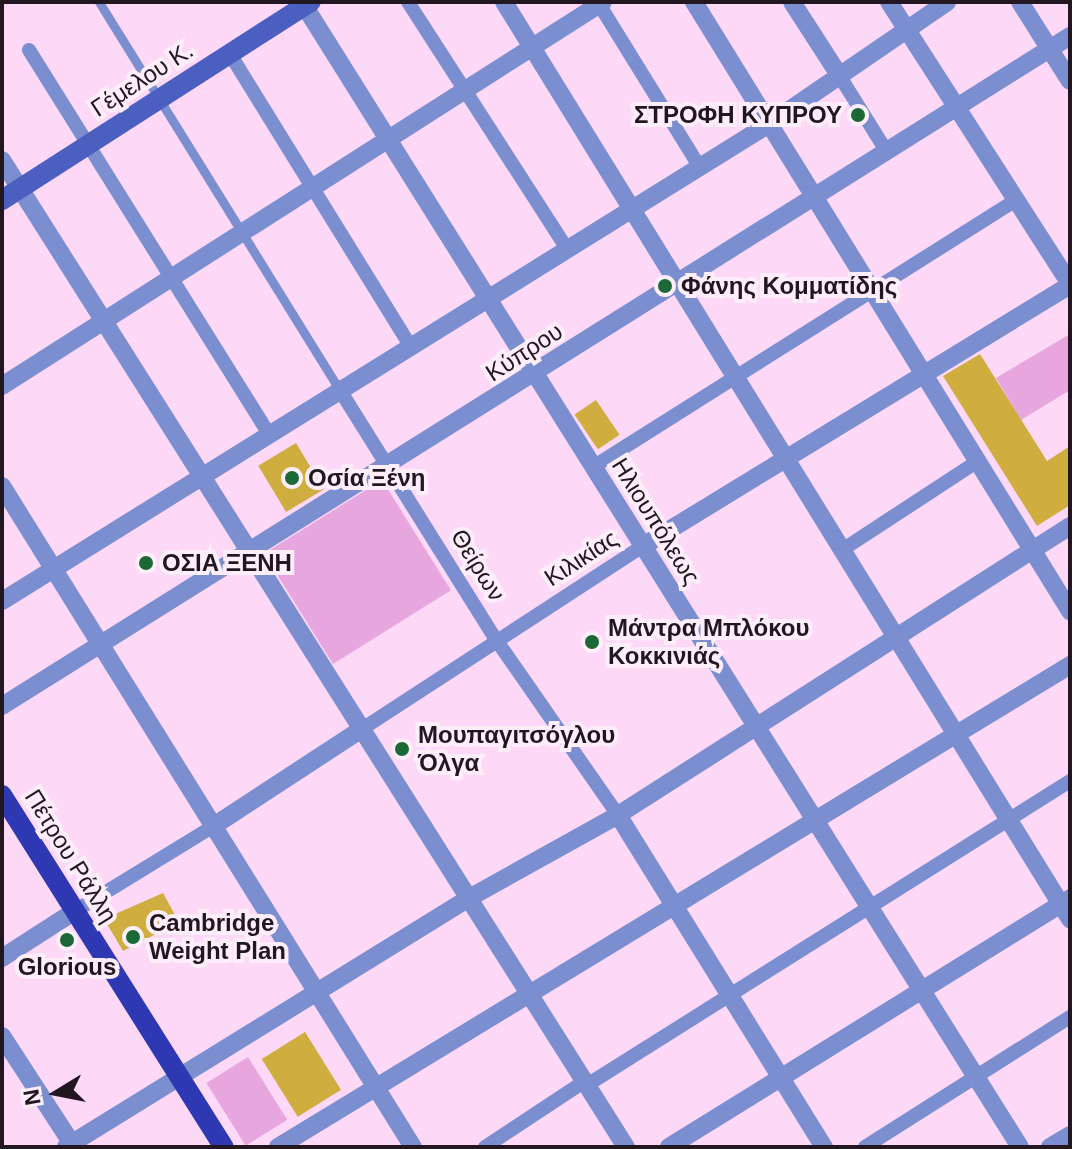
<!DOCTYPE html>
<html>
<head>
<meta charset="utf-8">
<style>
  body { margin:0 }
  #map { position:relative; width:1072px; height:1149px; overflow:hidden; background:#fdd9f7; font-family:Arial,sans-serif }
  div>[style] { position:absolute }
  .green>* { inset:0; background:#e7a6de; transform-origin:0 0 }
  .building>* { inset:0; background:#cfad3e; transform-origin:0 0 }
  .service>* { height:9px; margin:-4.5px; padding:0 4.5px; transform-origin:4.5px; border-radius:4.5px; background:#7b8ed0 }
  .pedestrian>* { height:14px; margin:-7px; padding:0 7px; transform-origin:7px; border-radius:7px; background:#7b8ed0 }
  .minor>* { height:18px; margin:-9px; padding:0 9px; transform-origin:9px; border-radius:9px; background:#7b8ed0 }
  .secondary>* { height:20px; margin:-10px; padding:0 10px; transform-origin:10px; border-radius:10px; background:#4b5fc0 }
  .primary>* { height:20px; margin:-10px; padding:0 10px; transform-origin:10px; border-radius:10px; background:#2e38b3 }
  .dots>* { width:22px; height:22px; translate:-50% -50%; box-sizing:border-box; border:4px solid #fdeefa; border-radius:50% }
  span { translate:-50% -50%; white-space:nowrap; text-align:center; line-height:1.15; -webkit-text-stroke:8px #fdeefa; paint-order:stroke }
  .street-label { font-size:24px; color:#221621 }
  .poi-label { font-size:24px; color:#221621; font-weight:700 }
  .right { translate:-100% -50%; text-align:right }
  .left { translate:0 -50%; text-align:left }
  .frame { position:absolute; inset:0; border:4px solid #221621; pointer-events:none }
  .north { position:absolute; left:16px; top:1053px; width:80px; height:80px; -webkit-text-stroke:6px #fdeefa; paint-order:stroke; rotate:260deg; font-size:22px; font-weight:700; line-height:32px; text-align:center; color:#221621 }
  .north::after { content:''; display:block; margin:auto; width:28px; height:36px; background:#221621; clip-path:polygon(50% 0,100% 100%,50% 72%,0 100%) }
</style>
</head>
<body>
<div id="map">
  <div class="green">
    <i style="clip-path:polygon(1070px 334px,1070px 390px,1021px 420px,996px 378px)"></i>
    <i style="left:382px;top:480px;width:130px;height:139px;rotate:58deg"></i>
    <i style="left:248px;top:1057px;width:74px;height:49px;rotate:58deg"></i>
  </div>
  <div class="building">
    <i style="clip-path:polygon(980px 354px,1047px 461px,1070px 446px,1070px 505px,1037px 526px,943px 376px)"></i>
    <i style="left:596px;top:400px;width:42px;height:26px;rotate:56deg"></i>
    <i style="left:296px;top:443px;width:54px;height:44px;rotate:59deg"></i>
    <i style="clip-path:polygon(163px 893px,179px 922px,123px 951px,104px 919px)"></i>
    <i style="left:305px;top:1032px;width:68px;height:51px;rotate:58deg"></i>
  </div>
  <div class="service">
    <i style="left:99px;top:2px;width:453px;rotate:58.2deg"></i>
  </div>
  <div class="pedestrian">
    <i style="left:408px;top:2px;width:292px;rotate:57.2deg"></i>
    <i style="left:599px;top:4px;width:190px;rotate:58.3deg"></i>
    <i style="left:29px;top:50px;width:449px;rotate:58deg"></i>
    <i style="left:230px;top:54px;width:341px;rotate:58.3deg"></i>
    <i style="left:839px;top:75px;width:91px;rotate:58.1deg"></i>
    <i style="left:338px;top:387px;width:300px;rotate:58deg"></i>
    <i style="left:497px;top:641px;width:212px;rotate:55.2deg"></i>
    <i style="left:593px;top:467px;width:500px;rotate:-32.26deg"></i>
    <i style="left:842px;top:550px;width:163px;rotate:-33.2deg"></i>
    <i style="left:362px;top:729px;width:335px;rotate:-33.1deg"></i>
    <i style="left:75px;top:911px;width:161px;rotate:-31.5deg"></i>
    <i style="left:587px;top:1085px;width:571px;rotate:-32.19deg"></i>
    <i style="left:485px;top:1147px;width:120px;rotate:-33.4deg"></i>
    <i style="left:865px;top:1147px;width:243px;rotate:-32.4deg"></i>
  </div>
  <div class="minor">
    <i style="left:302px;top:2px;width:1351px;rotate:57.91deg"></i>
    <i style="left:504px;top:2px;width:1078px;rotate:58.32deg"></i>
    <i style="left:694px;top:2px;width:716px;rotate:58.31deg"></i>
    <i style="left:792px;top:2px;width:87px;rotate:57.2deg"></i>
    <i style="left:889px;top:2px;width:335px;rotate:57.3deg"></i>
    <i style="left:1020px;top:2px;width:93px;rotate:57.7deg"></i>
    <i style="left:2px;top:160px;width:1168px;rotate:57.7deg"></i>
    <i style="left:2px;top:386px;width:713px;rotate:-32.58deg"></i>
    <i style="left:2px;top:486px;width:778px;rotate:58.13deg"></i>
    <i style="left:643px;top:546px;width:500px;rotate:-31.43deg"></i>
    <i style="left:2px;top:601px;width:903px;rotate:-31.88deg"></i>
    <i style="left:769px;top:124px;width:216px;rotate:-34.4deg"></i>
    <i style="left:2px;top:706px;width:1261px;rotate:-32.1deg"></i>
    <i style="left:618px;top:815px;width:391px;rotate:58.2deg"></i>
    <i style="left:212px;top:827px;width:179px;rotate:-33.2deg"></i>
    <i style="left:2px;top:958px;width:87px;rotate:-32.8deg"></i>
    <i style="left:2px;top:1036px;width:132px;rotate:57deg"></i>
    <i style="left:66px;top:1147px;width:474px;rotate:-31.7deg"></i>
    <i style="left:469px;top:898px;width:171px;rotate:-29.1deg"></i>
    <i style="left:618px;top:815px;width:536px;rotate:-32.59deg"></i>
    <i style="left:278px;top:1147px;width:927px;rotate:-31.32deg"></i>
    <i style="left:669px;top:1147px;width:472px;rotate:-31.8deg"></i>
    <i style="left:1050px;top:1147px;width:23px;rotate:-31deg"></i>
  </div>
  <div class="secondary">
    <i style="left:2px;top:200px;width:367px;rotate:-32.7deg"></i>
  </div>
  <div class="primary">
    <i style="left:2px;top:795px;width:416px;rotate:57.8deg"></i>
  </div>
  <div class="dots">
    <i style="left:858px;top:115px;background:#1b6937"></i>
    <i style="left:665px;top:286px;background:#1b6937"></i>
    <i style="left:292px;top:478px;background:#1b6937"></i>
    <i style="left:146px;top:563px;background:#1b6937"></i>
    <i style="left:592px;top:642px;background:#1b6937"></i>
    <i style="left:402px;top:749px;background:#1b6937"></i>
    <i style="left:133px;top:937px;background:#1b6937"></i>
    <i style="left:67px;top:940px;background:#1b6937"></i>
  </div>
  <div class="street-label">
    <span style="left:142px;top:79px;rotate:-33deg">Γέμελου Κ.</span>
    <span style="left:524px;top:352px;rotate:-33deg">Κύπρου</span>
    <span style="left:656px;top:521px;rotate:58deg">Ηλιουπόλεως</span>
    <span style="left:581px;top:558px;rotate:-33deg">Κιλικίας</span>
    <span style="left:478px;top:565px;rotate:58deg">Θείρων</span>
    <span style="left:71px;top:856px;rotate:58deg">Πέτρου Ράλλη</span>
  </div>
  <div class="poi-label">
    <span class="right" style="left:842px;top:115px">ΣΤΡΟΦΗ ΚΥΠΡΟΥ</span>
    <span class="left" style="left:681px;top:286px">Φάνης Κομματίδης</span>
    <span class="left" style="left:308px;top:478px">Οσία Ξένη</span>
    <span class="left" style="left:162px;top:563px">ΟΣΙΑ ΞΕΝΗ</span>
    <span class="left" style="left:608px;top:642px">Μάντρα Μπλόκου<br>Κοκκινιάς</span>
    <span class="left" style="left:418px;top:749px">Μουπαγιτσόγλου<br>Όλγα</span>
    <span class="left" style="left:149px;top:937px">Cambridge<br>Weight Plan</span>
    <span style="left:67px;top:967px">Glorious</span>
  </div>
  <div class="frame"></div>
  <div class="north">N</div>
</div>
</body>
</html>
